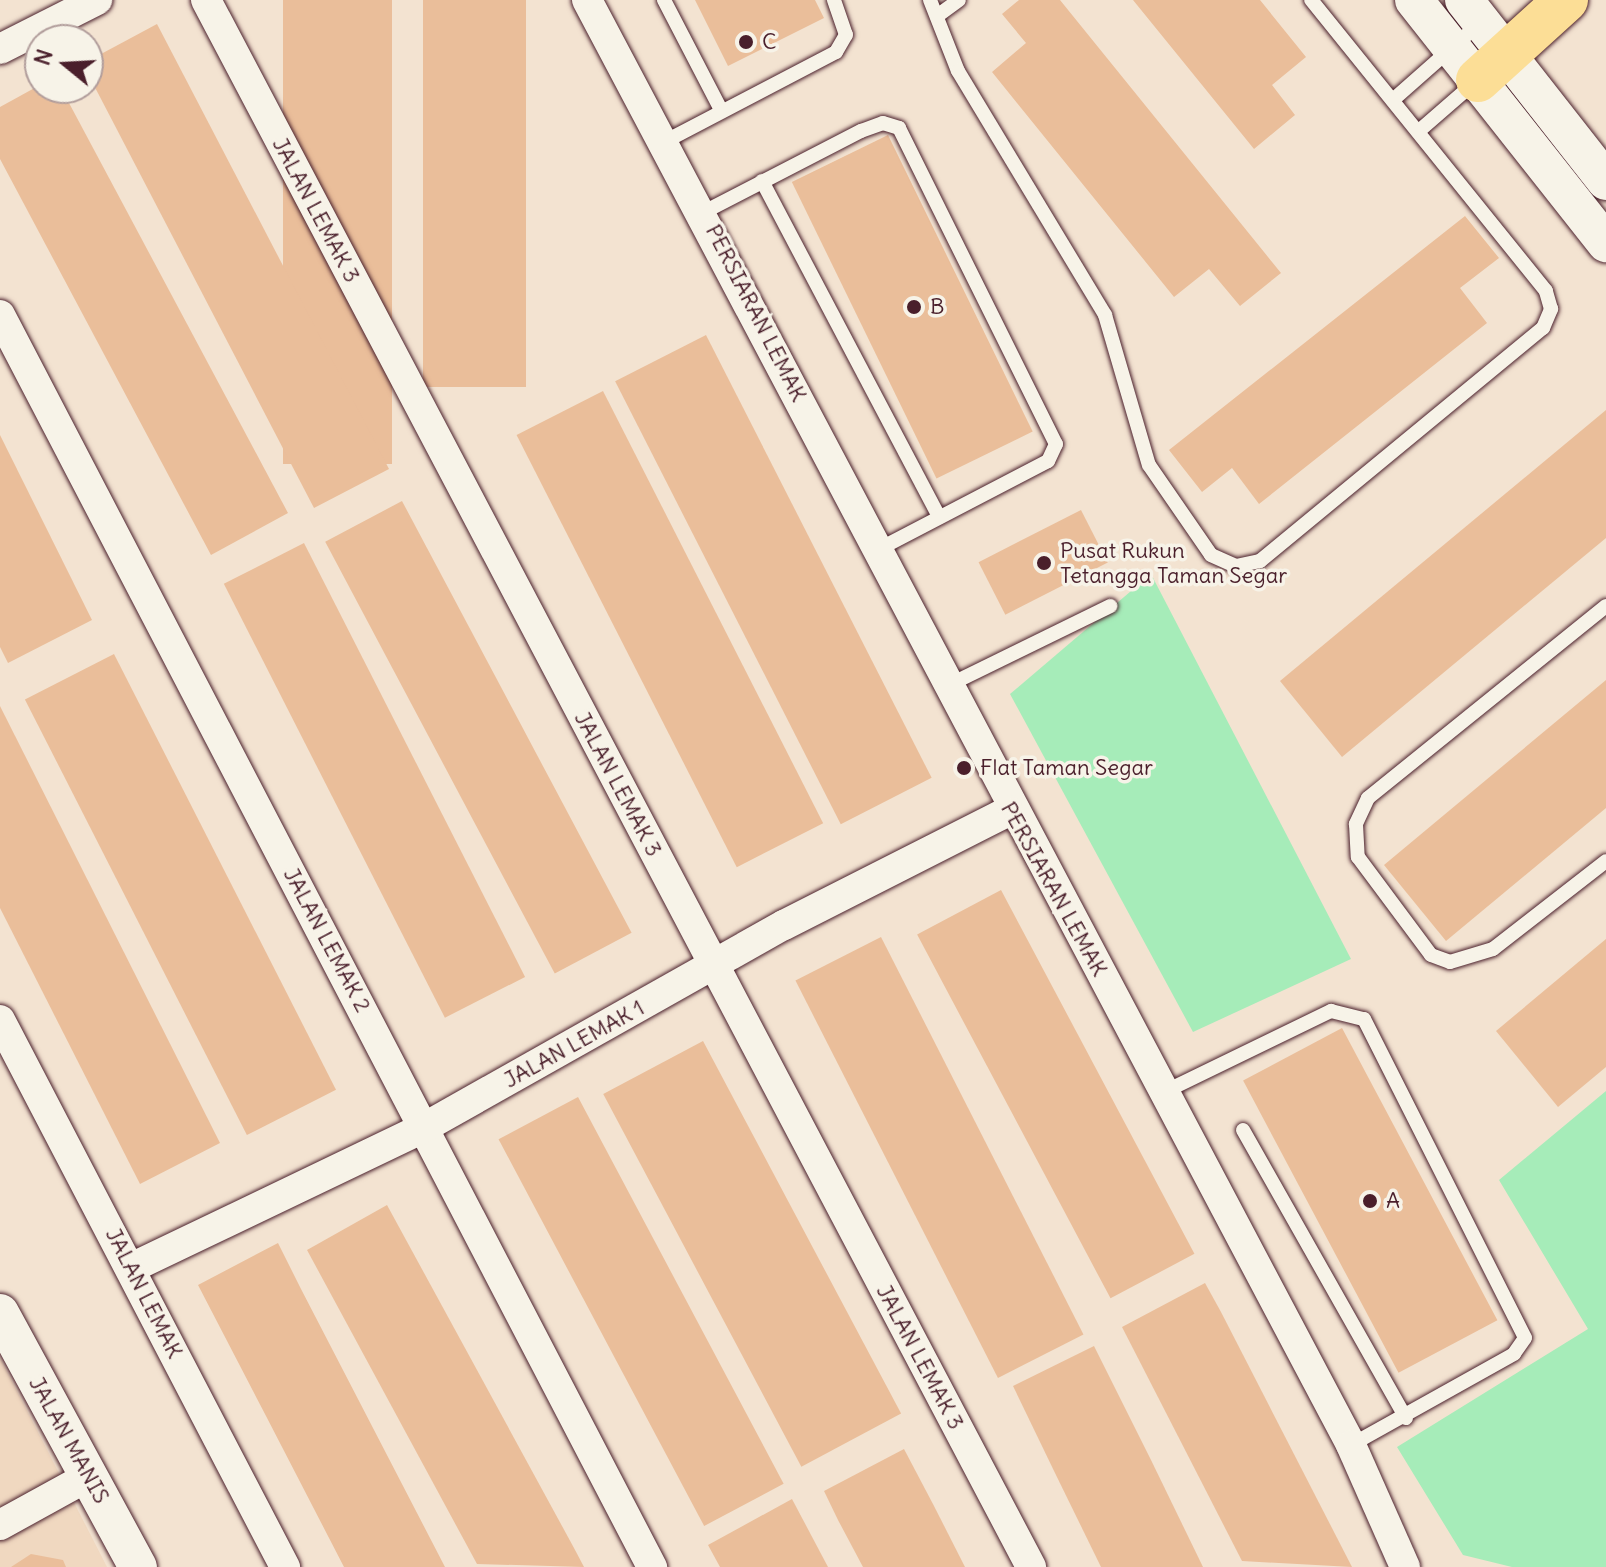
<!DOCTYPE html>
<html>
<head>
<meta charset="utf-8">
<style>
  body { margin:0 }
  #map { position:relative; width:1606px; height:1567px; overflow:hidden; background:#f3e3d1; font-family:Delius,sans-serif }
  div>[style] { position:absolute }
  .built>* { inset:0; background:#f0d8c0 }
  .green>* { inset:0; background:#a6ecb9 }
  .building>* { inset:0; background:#eabe9a; transform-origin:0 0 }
  .roads { filter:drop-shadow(0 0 2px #4a1f2b) drop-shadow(0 0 2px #4a1f2b) }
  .service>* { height:14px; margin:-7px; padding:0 7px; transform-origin:7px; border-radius:7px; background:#f7f3e8 }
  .minor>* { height:30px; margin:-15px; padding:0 15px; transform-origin:15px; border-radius:15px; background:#f7f3e8 }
  .tertiary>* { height:38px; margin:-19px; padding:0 19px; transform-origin:19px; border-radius:19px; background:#f7f3e8 }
  .motorway>* { height:44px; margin:-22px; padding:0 22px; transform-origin:22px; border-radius:22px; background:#fcde96 }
  .dots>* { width:22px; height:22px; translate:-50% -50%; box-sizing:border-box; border:4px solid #f7f3e8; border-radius:50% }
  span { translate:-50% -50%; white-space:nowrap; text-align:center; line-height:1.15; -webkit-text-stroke:7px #f7f3e8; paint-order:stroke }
  .poi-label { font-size:22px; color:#4a1f2b }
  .left { translate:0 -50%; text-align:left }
  .street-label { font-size:22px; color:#4a1f2b }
  .north { position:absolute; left:24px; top:24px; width:80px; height:80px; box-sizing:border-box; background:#f7f3e8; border:2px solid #b29e9c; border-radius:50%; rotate:288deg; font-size:22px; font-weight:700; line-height:32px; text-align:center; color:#4a1f2b }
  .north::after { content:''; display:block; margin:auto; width:28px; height:36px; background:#4a1f2b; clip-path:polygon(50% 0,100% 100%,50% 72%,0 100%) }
</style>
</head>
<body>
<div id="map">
  <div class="built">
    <i style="clip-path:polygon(0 1358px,107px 1567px,0 1567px)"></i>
  </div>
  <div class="green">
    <i style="clip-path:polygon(1151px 574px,1351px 959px,1193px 1032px,1010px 694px)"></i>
    <i style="clip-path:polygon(1606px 1091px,1606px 1567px,1512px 1567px,1463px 1555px,1397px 1447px,1588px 1329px,1499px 1180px)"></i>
  </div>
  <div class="building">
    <i style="left:283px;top:0;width:109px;height:464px"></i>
    <i style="left:423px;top:0;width:103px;height:387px"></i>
    <i style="clip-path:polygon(695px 0,815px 0,824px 18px,728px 66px)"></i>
    <i style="clip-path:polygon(1019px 0,1060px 0,1281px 273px,1240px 306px,1209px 269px,1174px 297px,992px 72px,1026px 43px,1002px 14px)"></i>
    <i style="clip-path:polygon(1133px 0,1260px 0,1306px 57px,1272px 85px,1295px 115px,1254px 149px)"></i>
    <i style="clip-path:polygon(157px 24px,389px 469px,314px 508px,88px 74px,88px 61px)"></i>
    <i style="clip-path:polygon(40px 85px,61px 88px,288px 513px,211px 555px,0 159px,0 107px)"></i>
    <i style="left:888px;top:135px;width:330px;height:107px;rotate:64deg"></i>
    <i style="clip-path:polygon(1465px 216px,1499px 258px,1460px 288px,1487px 323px,1259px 504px,1232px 468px,1202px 492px,1169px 450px)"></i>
    <i style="left:706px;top:335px;width:497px;height:102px;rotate:63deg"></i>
    <i style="left:603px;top:391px;width:485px;height:97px;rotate:63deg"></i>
    <i style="clip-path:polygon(1606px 410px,1606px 538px,1342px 757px,1280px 681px)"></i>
    <i style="clip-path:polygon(0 435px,92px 620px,8px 663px,0 647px)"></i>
    <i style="left:402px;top:501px;width:489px;height:87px;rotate:62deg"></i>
    <i style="left:1081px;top:510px;width:59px;height:115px;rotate:63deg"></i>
    <i style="left:304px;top:543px;width:487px;height:90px;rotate:63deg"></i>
    <i style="left:114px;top:654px;width:489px;height:100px;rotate:63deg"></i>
    <i style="clip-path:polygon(1606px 680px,1606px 808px,1446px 941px,1384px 865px)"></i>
    <i style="clip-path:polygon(0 706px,220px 1143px,140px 1184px,0 908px)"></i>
    <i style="left:1001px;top:890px;width:412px;height:95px;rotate:62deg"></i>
    <i style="left:881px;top:937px;width:446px;height:96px;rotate:63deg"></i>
    <i style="clip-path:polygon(1606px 939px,1606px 1067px,1558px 1107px,1496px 1031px)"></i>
    <i style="left:1342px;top:1028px;width:331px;height:112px;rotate:62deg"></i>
    <i style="left:703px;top:1041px;width:422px;height:113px;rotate:62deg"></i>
    <i style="left:578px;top:1097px;width:438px;height:90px;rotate:62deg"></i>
    <i style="clip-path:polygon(387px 1205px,574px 1548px,584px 1567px,477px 1564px,307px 1250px)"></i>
    <i style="clip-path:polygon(278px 1243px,301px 1289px,445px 1567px,344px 1567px,266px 1416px,198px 1285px)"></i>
    <i style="clip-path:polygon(1205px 1283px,1221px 1312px,1352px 1567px,1242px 1561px,1122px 1327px)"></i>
    <i style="clip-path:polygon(1094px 1346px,1151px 1460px,1203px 1567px,1101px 1567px,1055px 1473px,1013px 1386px)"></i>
    <i style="clip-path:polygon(904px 1449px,934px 1506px,965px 1567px,863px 1567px,838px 1520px,824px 1491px)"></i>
    <i style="clip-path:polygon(792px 1499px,828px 1567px,720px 1567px,708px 1545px)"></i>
    <i style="clip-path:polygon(31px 1554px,63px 1560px,66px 1567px,11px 1567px)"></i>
  </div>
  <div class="roads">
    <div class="service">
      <i style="left:664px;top:0;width:124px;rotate:62.6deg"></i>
      <i style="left:930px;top:0;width:76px;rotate:68.5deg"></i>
      <i style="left:958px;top:71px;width:285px;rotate:58.9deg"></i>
      <i style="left:1105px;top:315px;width:156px;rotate:73.7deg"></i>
      <i style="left:1149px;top:465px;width:109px;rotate:55.4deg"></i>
      <i style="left:1211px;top:555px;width:27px;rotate:24deg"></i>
      <i style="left:1236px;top:566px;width:25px;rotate:-12deg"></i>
      <i style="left:1260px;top:561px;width:367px;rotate:-39.5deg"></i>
      <i style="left:1543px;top:328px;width:21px;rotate:-67deg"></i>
      <i style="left:1551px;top:309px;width:19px;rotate:-106deg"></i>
      <i style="left:1546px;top:291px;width:374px;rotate:-128.9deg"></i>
      <i style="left:937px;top:16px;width:27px;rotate:-36deg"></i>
      <i style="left:1394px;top:99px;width:116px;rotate:-41.5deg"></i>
      <i style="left:1420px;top:130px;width:72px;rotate:-41deg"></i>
      <i style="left:664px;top:142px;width:194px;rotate:-27.6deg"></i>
      <i style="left:836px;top:52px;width:20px;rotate:-60deg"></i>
      <i style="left:846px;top:35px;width:37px;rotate:-109deg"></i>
      <i style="left:762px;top:181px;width:380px;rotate:62.2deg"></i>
      <i style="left:704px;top:212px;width:177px;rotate:-27.3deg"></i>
      <i style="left:861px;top:131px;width:23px;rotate:-20deg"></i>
      <i style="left:883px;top:123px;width:17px;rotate:17deg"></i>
      <i style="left:899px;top:128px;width:353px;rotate:63.6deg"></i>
      <i style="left:1056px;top:444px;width:19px;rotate:115deg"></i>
      <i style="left:1048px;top:461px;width:191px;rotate:152.5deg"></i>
      <i style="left:1606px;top:606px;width:306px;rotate:141.1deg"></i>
      <i style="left:1368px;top:798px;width:29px;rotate:115deg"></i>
      <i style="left:1356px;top:824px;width:33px;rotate:87deg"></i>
      <i style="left:1358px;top:857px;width:122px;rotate:53.3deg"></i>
      <i style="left:1431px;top:955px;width:20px;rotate:20deg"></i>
      <i style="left:1450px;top:962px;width:45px;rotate:-16.8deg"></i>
      <i style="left:1493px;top:949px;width:143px;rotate:-37.9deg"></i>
      <i style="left:947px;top:686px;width:182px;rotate:-26.1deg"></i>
      <i style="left:1164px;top:1092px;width:186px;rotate:-25.9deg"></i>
      <i style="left:1331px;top:1011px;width:34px;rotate:14deg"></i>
      <i style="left:1364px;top:1019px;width:357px;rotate:63.2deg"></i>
      <i style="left:1525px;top:1338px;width:19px;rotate:125deg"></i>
      <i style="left:1514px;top:1354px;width:187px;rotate:150.8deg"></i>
      <i style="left:1243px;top:1130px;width:331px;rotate:60.5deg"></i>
    </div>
    <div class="minor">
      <i style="left:206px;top:0;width:1771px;rotate:62.23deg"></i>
      <i style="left:587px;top:0;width:1635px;rotate:62.13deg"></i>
      <i style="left:1351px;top:1445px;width:133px;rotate:66.1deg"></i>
      <i style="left:0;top:49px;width:109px;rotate:-26.8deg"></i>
      <i style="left:0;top:315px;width:1412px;rotate:62.49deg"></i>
      <i style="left:0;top:1020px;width:617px;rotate:62.48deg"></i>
      <i style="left:131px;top:1268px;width:326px;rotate:-25.6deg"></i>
      <i style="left:425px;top:1127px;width:412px;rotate:-29.4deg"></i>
      <i style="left:784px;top:925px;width:254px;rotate:-26.9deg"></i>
      <i style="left:0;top:1525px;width:102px;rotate:-28.8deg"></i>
    </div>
    <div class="tertiary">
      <i style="left:1414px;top:0;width:310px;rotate:51.7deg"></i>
      <i style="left:1464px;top:0;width:230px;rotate:51.9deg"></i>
      <i style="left:0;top:1313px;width:289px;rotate:61.5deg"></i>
    </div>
    <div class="motorway">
      <i style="left:1478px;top:80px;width:119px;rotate:-42.3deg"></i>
    </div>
  </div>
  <div class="dots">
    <i style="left:746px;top:42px;background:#4a1f2b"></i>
    <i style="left:914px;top:307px;background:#4a1f2b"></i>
    <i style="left:1044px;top:563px;background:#4a1f2b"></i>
    <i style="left:964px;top:768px;background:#4a1f2b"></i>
    <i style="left:1370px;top:1201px;background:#4a1f2b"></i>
  </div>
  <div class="poi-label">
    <span class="left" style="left:762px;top:42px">C</span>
    <span class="left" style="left:930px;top:307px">B</span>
    <span class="left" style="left:1060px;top:563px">Pusat Rukun<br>Tetangga Taman Segar</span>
    <span class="left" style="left:980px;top:768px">Flat Taman Segar</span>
    <span class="left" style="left:1386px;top:1201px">A</span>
  </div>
  <div class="street-label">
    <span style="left:316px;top:210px;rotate:62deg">JALAN LEMAK 3</span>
    <span style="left:756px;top:313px;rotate:63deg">PERSIARAN LEMAK</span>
    <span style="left:618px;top:784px;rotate:62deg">JALAN LEMAK 3</span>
    <span style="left:1054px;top:889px;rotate:61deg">PERSIARAN LEMAK</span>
    <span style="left:327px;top:940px;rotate:62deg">JALAN LEMAK 2</span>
    <span style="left:574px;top:1044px;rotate:-29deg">JALAN LEMAK 1</span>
    <span style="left:144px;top:1293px;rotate:63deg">JALAN LEMAK</span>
    <span style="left:920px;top:1357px;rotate:62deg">JALAN LEMAK 3</span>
    <span style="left:69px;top:1440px;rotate:61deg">JALAN MANIS</span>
  </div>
  <div class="north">N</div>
</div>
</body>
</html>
